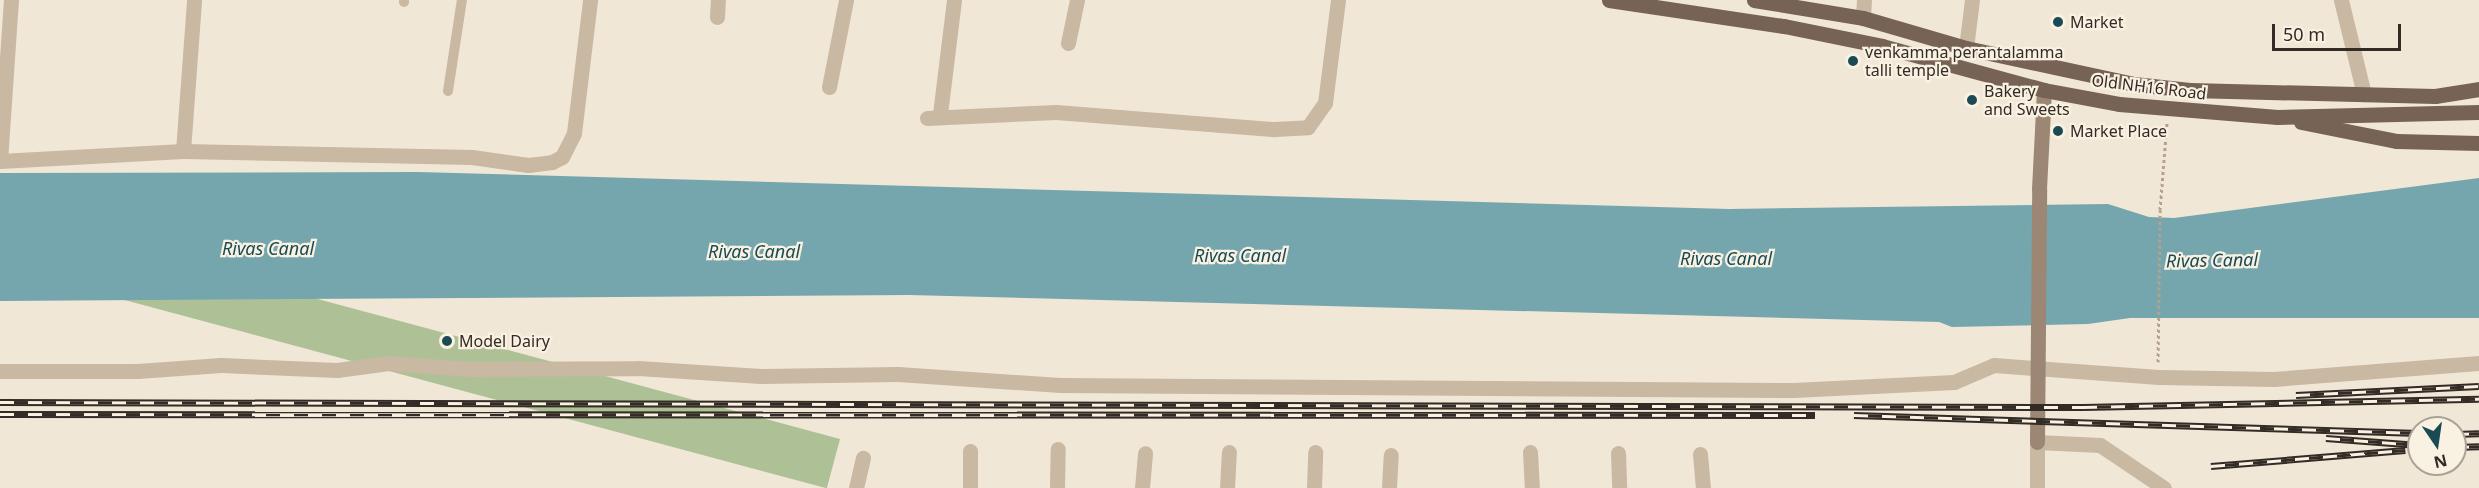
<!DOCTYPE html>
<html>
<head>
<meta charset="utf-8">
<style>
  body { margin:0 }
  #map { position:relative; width:2479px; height:488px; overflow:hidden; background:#f1e7d6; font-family:"Noto Sans",sans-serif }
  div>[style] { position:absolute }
  .green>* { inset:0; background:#aec096; transform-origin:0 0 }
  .water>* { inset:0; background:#75a6ae }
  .path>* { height:3px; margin-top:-1.5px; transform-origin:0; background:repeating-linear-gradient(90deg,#b4a28d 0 3px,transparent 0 6px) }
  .lane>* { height:10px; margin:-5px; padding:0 5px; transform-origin:5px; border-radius:5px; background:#c9b8a2 }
  .street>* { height:15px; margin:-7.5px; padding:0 7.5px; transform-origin:7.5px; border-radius:7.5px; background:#c9b8a2 }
  .secondary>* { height:15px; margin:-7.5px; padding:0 7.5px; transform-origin:7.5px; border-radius:7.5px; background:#9c8774 }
  .primary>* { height:15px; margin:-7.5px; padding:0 7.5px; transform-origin:7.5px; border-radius:7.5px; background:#766355 }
  .rail>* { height:7px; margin-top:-3.5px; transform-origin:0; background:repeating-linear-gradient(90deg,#f9f1e2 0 14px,#332b25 0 28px); box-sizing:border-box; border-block:2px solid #332b25 }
  .dots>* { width:16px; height:16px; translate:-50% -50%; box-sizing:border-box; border:3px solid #f9f1e2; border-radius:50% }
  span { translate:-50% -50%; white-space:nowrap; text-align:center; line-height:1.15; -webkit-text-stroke:4.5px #f9f1e2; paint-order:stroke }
  .poi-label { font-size:16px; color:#332b25 }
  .left { translate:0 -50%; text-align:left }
  .street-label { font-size:16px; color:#332b25 }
  .water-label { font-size:18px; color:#1a4b55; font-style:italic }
  .north { position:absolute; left:2407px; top:416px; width:60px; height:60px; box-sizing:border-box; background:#f9f1e2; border:2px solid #aaa296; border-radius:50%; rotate:167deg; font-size:16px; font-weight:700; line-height:24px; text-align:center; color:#332b25 }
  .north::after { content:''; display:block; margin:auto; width:21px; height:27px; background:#1a4b55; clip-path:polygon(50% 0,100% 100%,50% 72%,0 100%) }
  .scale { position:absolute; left:2272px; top:24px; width:129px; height:27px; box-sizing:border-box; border:3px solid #332b25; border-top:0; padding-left:8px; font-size:18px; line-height:21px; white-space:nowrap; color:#332b25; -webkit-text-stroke:4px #f9f1e2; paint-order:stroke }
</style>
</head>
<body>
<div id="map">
  <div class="green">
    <i style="left:840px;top:439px;width:51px;height:840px;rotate:105deg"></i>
  </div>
  <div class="water">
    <i style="clip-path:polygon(418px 172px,1729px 209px,2108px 204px,2149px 217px,2174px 218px,2479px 178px,2479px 318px,2130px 318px,2088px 324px,1952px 327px,1939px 322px,909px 295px,0 301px,0 173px)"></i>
  </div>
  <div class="path">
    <i style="left:2158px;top:362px;width:152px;rotate:-89.2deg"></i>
    <i style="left:2160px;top:210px;width:87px;rotate:-85.4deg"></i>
  </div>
  <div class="lane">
    <i style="left:404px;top:0;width:2px;rotate:90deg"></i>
    <i style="left:448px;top:91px;width:92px;rotate:-81.3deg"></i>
  </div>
  <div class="street">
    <i style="left:2341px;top:0;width:97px;rotate:76.3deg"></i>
    <i style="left:717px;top:17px;width:17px;rotate:-87deg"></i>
    <i style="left:1863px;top:18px;width:18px;rotate:-87deg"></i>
    <i style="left:1068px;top:43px;width:44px;rotate:-78.2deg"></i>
    <i style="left:1966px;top:48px;width:48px;rotate:-82.9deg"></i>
    <i style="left:829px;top:87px;width:89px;rotate:-78.9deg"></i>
    <i style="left:940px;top:114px;width:115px;rotate:-83deg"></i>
    <i style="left:927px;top:118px;width:129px;rotate:-2.7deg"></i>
    <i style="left:1056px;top:112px;width:219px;rotate:4.5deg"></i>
    <i style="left:1274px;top:129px;width:34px;rotate:-3deg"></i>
    <i style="left:1308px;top:127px;width:29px;rotate:-55deg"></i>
    <i style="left:1325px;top:103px;width:104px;rotate:-82.8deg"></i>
    <i style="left:183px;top:151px;width:151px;rotate:-85.8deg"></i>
    <i style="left:0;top:161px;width:183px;rotate:-3.1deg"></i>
    <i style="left:183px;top:151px;width:289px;rotate:1.2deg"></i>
    <i style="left:472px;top:157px;width:57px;rotate:8.1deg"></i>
    <i style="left:528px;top:165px;width:24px;rotate:-7deg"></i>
    <i style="left:552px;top:162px;width:11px;rotate:-27deg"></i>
    <i style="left:562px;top:157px;width:27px;rotate:-63deg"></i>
    <i style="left:574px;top:133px;width:134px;rotate:-83.1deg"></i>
    <i style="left:0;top:161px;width:161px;rotate:-86.1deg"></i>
    <i style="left:0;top:371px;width:138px"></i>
    <i style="left:138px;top:371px;width:83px;rotate:-4.1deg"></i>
    <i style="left:221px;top:365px;width:116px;rotate:2.5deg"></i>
    <i style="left:337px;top:370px;width:52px;rotate:-7.7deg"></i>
    <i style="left:389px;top:363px;width:82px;rotate:4.2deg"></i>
    <i style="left:471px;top:369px;width:167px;rotate:-0.3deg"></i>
    <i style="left:638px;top:368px;width:123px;rotate:3.7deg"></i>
    <i style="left:761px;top:376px;width:137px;rotate:-0.8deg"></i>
    <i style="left:898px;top:374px;width:163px;rotate:3.9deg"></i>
    <i style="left:1061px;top:385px;width:733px;rotate:0.39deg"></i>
    <i style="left:1794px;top:390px;width:160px;rotate:-2.9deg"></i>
    <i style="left:1954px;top:382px;width:43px;rotate:-23deg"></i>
    <i style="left:1994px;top:365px;width:165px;rotate:4.2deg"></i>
    <i style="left:2159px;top:377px;width:115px;rotate:1deg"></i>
    <i style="left:2274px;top:379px;width:206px;rotate:-4.5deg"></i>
    <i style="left:1530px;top:452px;width:36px;rotate:87deg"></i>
    <i style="left:1618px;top:453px;width:35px;rotate:88deg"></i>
    <i style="left:1700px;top:454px;width:34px;rotate:85deg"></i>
    <i style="left:856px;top:488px;width:31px;rotate:-77deg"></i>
    <i style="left:970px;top:488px;width:37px;rotate:-90deg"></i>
    <i style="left:1057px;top:488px;width:39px;rotate:-89deg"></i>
    <i style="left:1142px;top:488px;width:35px;rotate:-85deg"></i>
    <i style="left:1227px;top:488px;width:36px;rotate:-87deg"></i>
    <i style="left:1314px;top:488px;width:36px;rotate:-88deg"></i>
    <i style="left:1389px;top:488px;width:33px;rotate:-87deg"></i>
    <i style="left:2037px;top:488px;width:46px;rotate:-90deg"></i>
    <i style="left:2037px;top:442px;width:63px;rotate:2.7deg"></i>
    <i style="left:2100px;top:445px;width:77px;rotate:33.9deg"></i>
  </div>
  <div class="secondary">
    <i style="left:2037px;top:442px;width:253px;rotate:-89.5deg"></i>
    <i style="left:2039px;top:189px;width:99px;rotate:-87.1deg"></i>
  </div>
  <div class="primary">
    <i style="left:1609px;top:0;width:177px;rotate:8.5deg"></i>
    <i style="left:1784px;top:26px;width:100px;rotate:11.5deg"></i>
    <i style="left:1882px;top:46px;width:168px;rotate:15.2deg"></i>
    <i style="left:2044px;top:90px;width:76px;rotate:10.6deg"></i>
    <i style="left:2119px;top:104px;width:159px;rotate:4.7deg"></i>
    <i style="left:2277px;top:117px;width:202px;rotate:-1.4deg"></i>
    <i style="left:1754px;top:0;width:110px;rotate:9.4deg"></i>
    <i style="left:1863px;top:18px;width:107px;rotate:16.2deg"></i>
    <i style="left:1966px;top:48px;width:172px;rotate:12.1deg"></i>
    <i style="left:2134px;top:84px;width:56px;rotate:6.1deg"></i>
    <i style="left:2190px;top:90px;width:245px;rotate:1.4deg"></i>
    <i style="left:2435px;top:96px;width:45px;rotate:-9deg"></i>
    <i style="left:2301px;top:122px;width:98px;rotate:11.2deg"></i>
    <i style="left:2397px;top:141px;width:82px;rotate:1.4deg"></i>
  </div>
  <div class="rail">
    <i style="left:2296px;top:395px;width:183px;rotate:-2.8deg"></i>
    <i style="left:0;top:402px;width:2083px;rotate:0.14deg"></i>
    <i style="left:2083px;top:407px;width:396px;rotate:-1.2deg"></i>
    <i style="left:0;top:414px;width:1815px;rotate:0.03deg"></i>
    <i style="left:1854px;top:415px;width:565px;rotate:1.82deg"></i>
    <i style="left:2455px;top:434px;width:24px;rotate:-2deg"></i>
    <i style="left:2326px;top:438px;width:93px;rotate:4.3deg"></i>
    <i style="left:2455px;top:447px;width:24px;rotate:-2deg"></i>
    <i style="left:2211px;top:466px;width:195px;rotate:-4.7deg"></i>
  </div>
  <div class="dots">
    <i style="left:2058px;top:22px;background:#1a4b55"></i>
    <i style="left:1853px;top:61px;background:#1a4b55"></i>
    <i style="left:1972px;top:100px;background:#1a4b55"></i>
    <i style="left:2058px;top:131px;background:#1a4b55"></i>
    <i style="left:447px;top:341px;background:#1a4b55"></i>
  </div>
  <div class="poi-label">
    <span class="left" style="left:2070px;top:22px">Market</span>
    <span class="left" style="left:1865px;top:61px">venkamma perantalamma<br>talli temple</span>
    <span class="left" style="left:1984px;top:100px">Bakery<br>and Sweets</span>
    <span class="left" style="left:2070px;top:131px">Market Place</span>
    <span class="left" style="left:459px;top:341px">Model Dairy</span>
  </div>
  <div class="street-label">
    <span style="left:2149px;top:87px;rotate:7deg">Old NH16 Road</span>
  </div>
  <div class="water-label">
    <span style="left:268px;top:248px">Rivas Canal</span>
    <span style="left:754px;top:251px">Rivas Canal</span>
    <span style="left:1240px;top:255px">Rivas Canal</span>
    <span style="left:1726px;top:258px">Rivas Canal</span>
    <span style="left:2212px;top:260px;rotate:-1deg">Rivas Canal</span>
  </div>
  <div class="north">N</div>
  <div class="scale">50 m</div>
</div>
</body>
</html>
